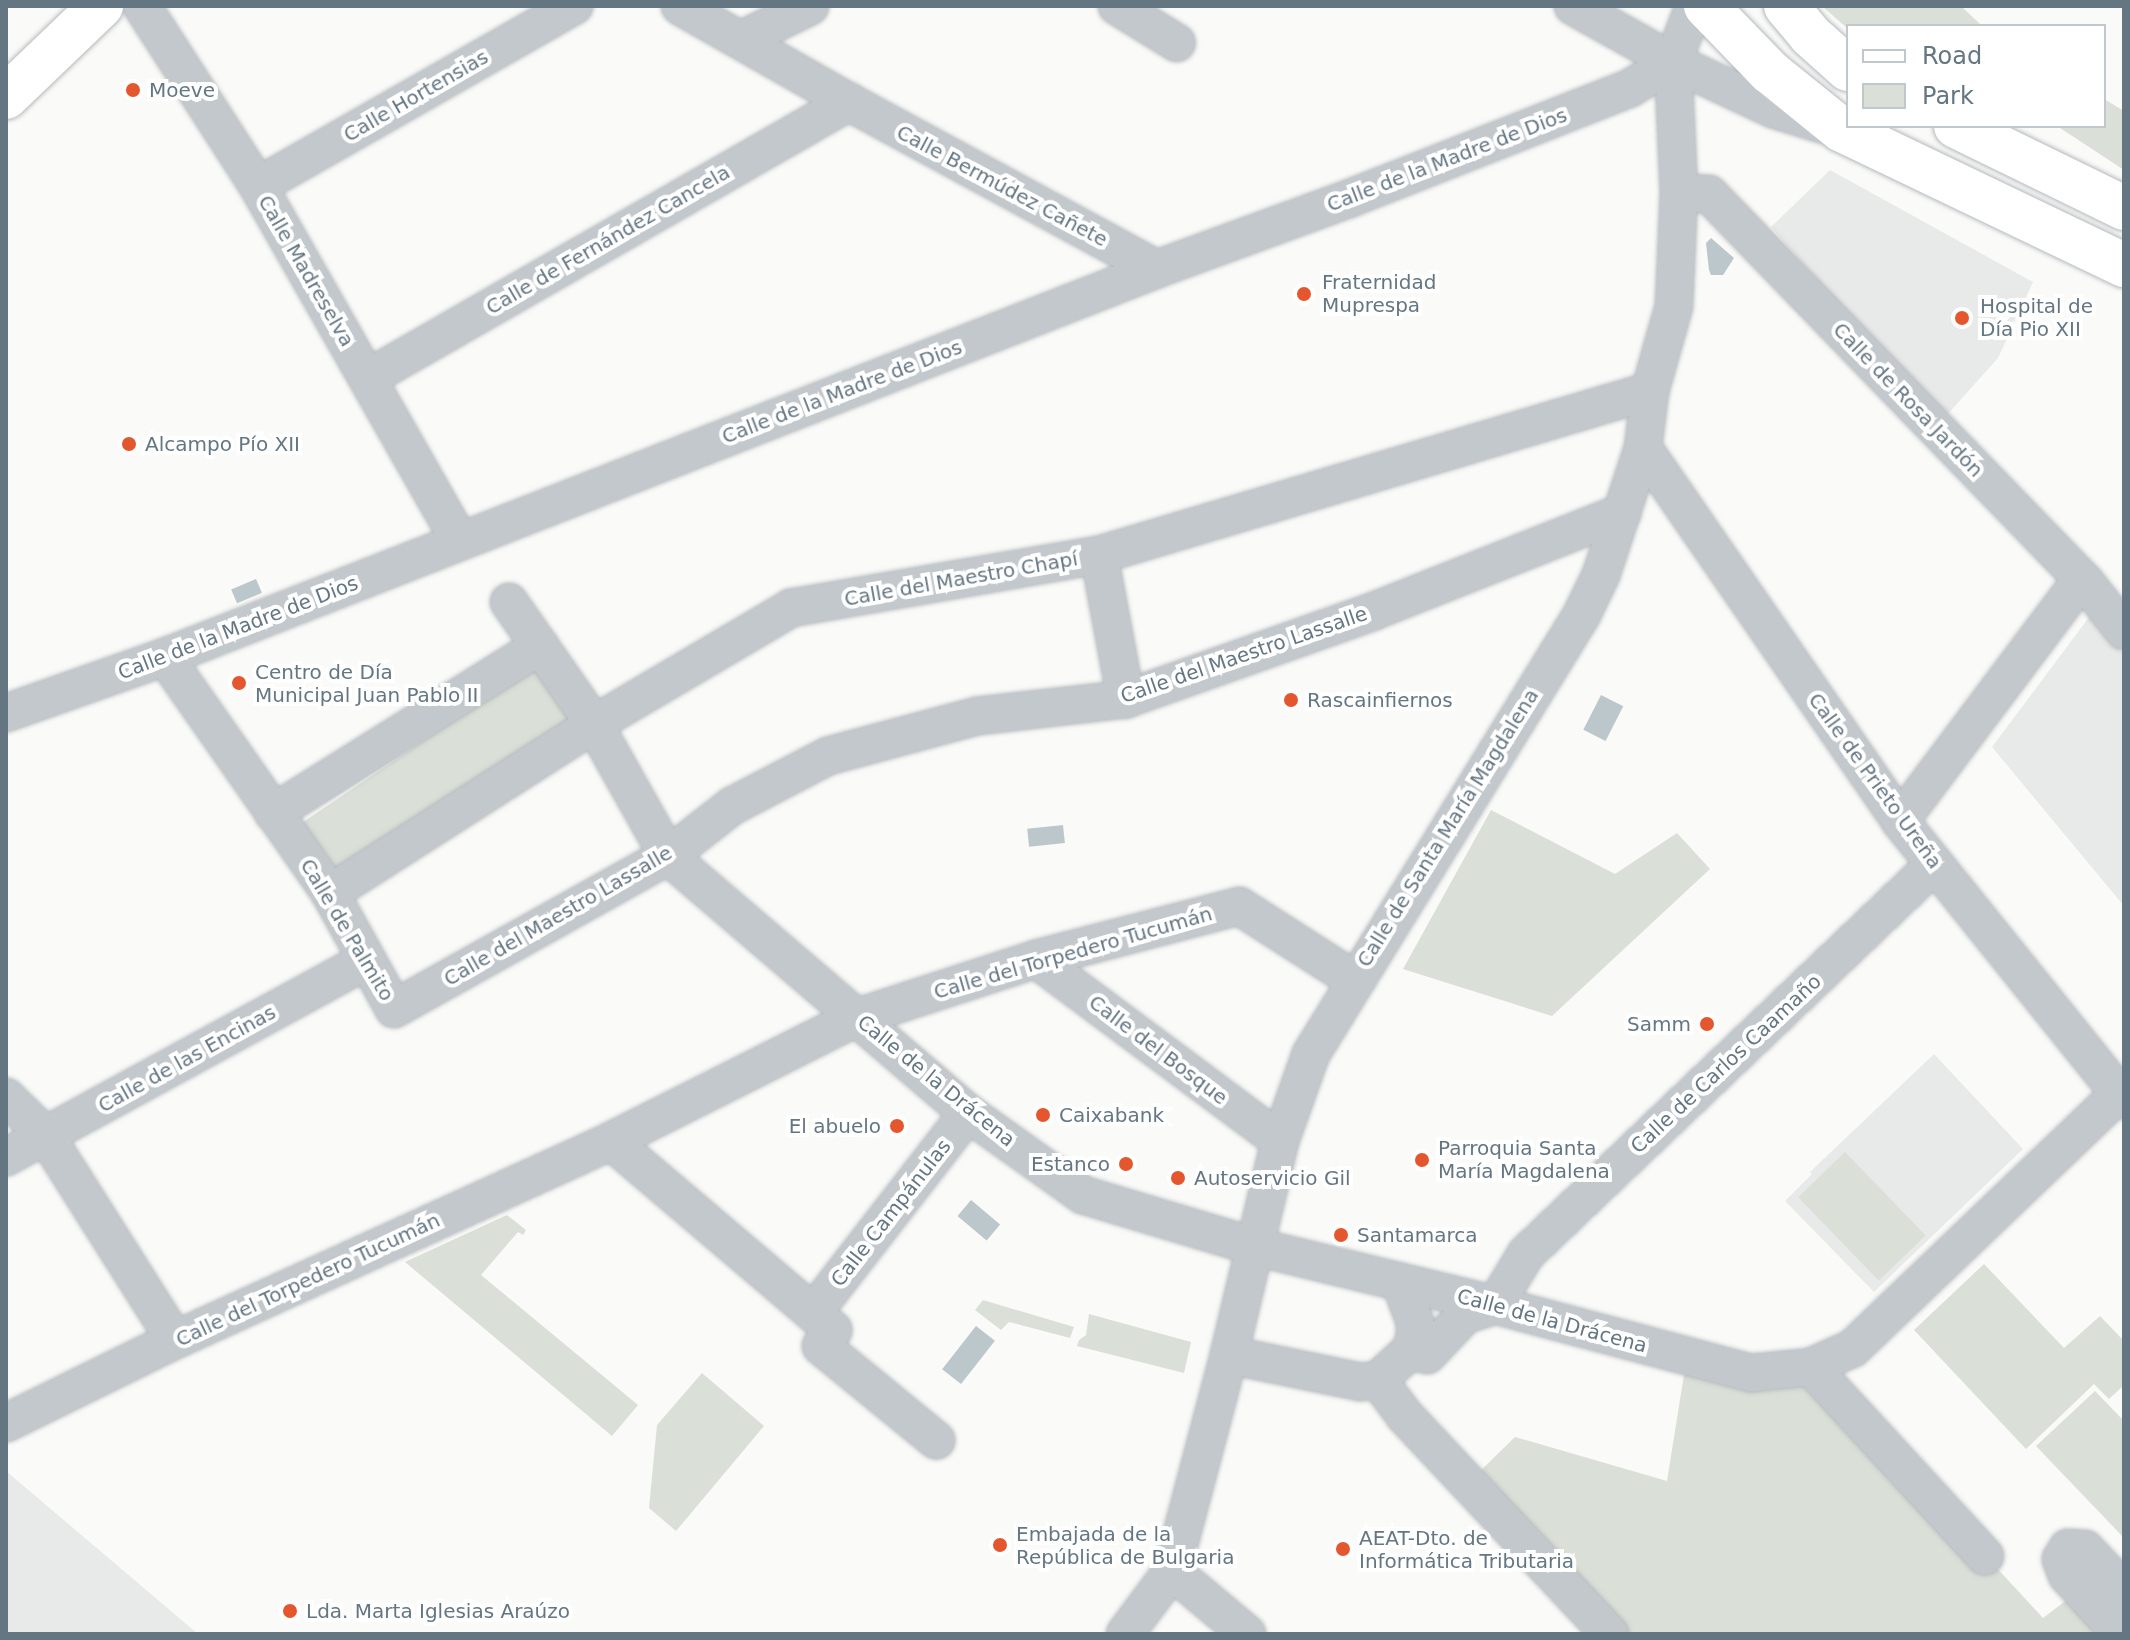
<!DOCTYPE html>
<html>
<head>
<meta charset="utf-8">
<style>
  body { margin:0 }
  #map { position:relative; width:2130px; height:1640px; overflow:hidden; background:#fafaf8; font-family:"DejaVu Sans",sans-serif }
  div>[style] { position:absolute }
  .built>* { inset:0; background:#e8e9e9 }
  .green>* { inset:0; background:#dadfd7; transform-origin:0 0 }
  .water>* { inset:0; background:#bbc7cb; transform-origin:0 0 }
  .roads { filter:drop-shadow(0 0 2px #b5babe) drop-shadow(0 0 2px #b5babe) }
  .minor>* { height:36px; margin:-18px; padding:0 18px; transform-origin:18px; border-radius:18px; background:#c3c8cc }
  .major>* { height:44px; margin:-22px; padding:0 22px; transform-origin:22px; border-radius:22px; background:#fff }
  .dots>* { width:22px; height:22px; translate:-50% -50%; box-sizing:border-box; border:4px solid #fff; border-radius:50% }
  span { translate:-50% -50%; white-space:nowrap; text-align:center; line-height:1.15; -webkit-text-stroke:8px #fff; paint-order:stroke }
  .poi-label { font-size:20px; color:#657683 }
  .left { translate:0 -50%; text-align:left }
  .right { translate:-100% -50%; text-align:right }
  .street-label { font-size:20px; color:#657683 }
  .frame { position:absolute; inset:0; border:8px solid #657683; pointer-events:none }
  .legend { position:absolute; left:1846px; top:24px; width:260px; height:104px; box-sizing:border-box; background:#fff; border:2px solid #c1c8cd; margin:0; padding:10px 14px; list-style:none; font-size:24px; color:#657683 }
  .legend li { display:flex; align-items:center; gap:16px; height:40px }
  .legend b { width:40px; border:2px solid #c1c8cd }
</style>
</head>
<body>
<div id="map">
  <div class="built">
    <i style="clip-path:polygon(1830px 170px,2033px 282px,1998px 358px,1946px 416px,1871px 341px,1771px 227px)"></i>
    <i style="clip-path:polygon(2090px 616px,2124px 654px,2124px 906px,1992px 747px)"></i>
    <i style="clip-path:polygon(1934px 1054px,2023px 1149px,1874px 1292px,1785px 1201px,1812px 1174px,1810px 1172px)"></i>
    <i style="clip-path:polygon(6px 1471px,198px 1634px,6px 1634px)"></i>
  </div>
  <div class="green">
    <i style="clip-path:polygon(1822px 6px,1961px 6px,1982px 26px,1848px 29px)"></i>
    <i style="clip-path:polygon(2104px 99px,2124px 111px,2124px 170px,2057px 126px,2104px 126px)"></i>
    <i style="left:536px;top:665px;width:64px;height:287px;rotate:56deg"></i>
    <i style="clip-path:polygon(1491px 810px,1615px 874px,1677px 833px,1710px 869px,1552px 1016px,1403px 969px)"></i>
    <i style="left:1845px;top:1152px;width:116px;height:65px;rotate:46deg"></i>
    <i style="clip-path:polygon(507px 1215px,526px 1230px,523px 1235px,518px 1232px,481px 1275px,638px 1405px,612px 1436px,405px 1262px)"></i>
    <i style="clip-path:polygon(1984px 1264px,2064px 1348px,2100px 1316px,2124px 1341px,2124px 1385px,2109px 1399px,2094px 1384px,2026px 1449px,1914px 1330px)"></i>
    <i style="clip-path:polygon(983px 1300px,1074px 1327px,1070px 1338px,1009px 1322px,1001px 1330px,975px 1310px)"></i>
    <i style="clip-path:polygon(1089px 1314px,1191px 1342px,1184px 1373px,1077px 1346px,1079px 1340px,1086px 1335px)"></i>
    <i style="clip-path:polygon(1687px 1356px,1811px 1367px,2043px 1618px,2080px 1590px,2121px 1634px,1610px 1634px,1468px 1483px,1515px 1437px,1667px 1481px)"></i>
    <i style="clip-path:polygon(702px 1373px,764px 1426px,676px 1531px,649px 1508px,657px 1425px)"></i>
    <i style="clip-path:polygon(2095px 1391px,2124px 1421px,2124px 1538px,2036px 1446px)"></i>
  </div>
  <div class="water">
    <i style="clip-path:polygon(1711px 238px,1734px 258px,1723px 275px,1711px 275px,1709px 270px,1706px 243px)"></i>
    <i style="left:256px;top:579px;width:15px;height:27px;rotate:67deg"></i>
    <i style="left:1601px;top:695px;width:25px;height:39px;rotate:27deg"></i>
    <i style="left:1063px;top:825px;width:18px;height:36px;rotate:84deg"></i>
    <i style="left:971px;top:1200px;width:38px;height:21px;rotate:40deg"></i>
    <i style="left:976px;top:1326px;width:24px;height:55px;rotate:38deg"></i>
  </div>
  <div class="roads">
    <div class="minor">
      <i style="left:142px;top:6px;width:214px;rotate:57.2deg"></i>
      <i style="left:258px;top:186px;width:408px;rotate:60.4deg"></i>
      <i style="left:680px;top:6px;width:194px;rotate:29.6deg"></i>
      <i style="left:849px;top:102px;width:350px;rotate:28.5deg"></i>
      <i style="left:1117px;top:6px;width:70px;rotate:31.7deg"></i>
      <i style="left:1573px;top:6px;width:115px;rotate:29.2deg"></i>
      <i style="left:1673px;top:62px;width:110px;rotate:25.2deg"></i>
      <i style="left:1773px;top:109px;width:61px;rotate:17.2deg"></i>
      <i style="left:741px;top:40px;width:77px;rotate:-26.2deg"></i>
      <i style="left:258px;top:186px;width:364px;rotate:-29.7deg"></i>
      <i style="left:1679px;top:193px;width:30px;rotate:2deg"></i>
      <i style="left:1709px;top:194px;width:542px;rotate:45.9deg"></i>
      <i style="left:2086px;top:583px;width:61px;rotate:51.6deg"></i>
      <i style="left:368px;top:378px;width:555px;rotate:-29.85deg"></i>
      <i style="left:1643px;top:448px;width:453px;rotate:55.4deg"></i>
      <i style="left:1900px;top:821px;width:358px;rotate:51.2deg"></i>
      <i style="left:1099px;top:555px;width:147px;rotate:79.4deg"></i>
      <i style="left:509px;top:602px;width:149px;rotate:55.1deg"></i>
      <i style="left:594px;top:724px;width:151px;rotate:60.7deg"></i>
      <i style="left:668px;top:856px;width:395px;rotate:40.6deg"></i>
      <i style="left:968px;top:1113px;width:141px;rotate:35.5deg"></i>
      <i style="left:1083px;top:1195px;width:181px;rotate:16.7deg"></i>
      <i style="left:1256px;top:1247px;width:246px;rotate:13.6deg"></i>
      <i style="left:1495px;top:1305px;width:265px;rotate:14.9deg"></i>
      <i style="left:1751px;top:1373px;width:60px;rotate:-5.7deg"></i>
      <i style="left:1811px;top:1367px;width:46px;rotate:-24.3deg"></i>
      <i style="left:1853px;top:1348px;width:368px;rotate:-43.7deg"></i>
      <i style="left:165px;top:657px;width:288px;rotate:55deg"></i>
      <i style="left:330px;top:893px;width:132px;rotate:61.1deg"></i>
      <i style="left:394px;top:1009px;width:314px;rotate:-29.2deg"></i>
      <i style="left:668px;top:856px;width:81px;rotate:-38deg"></i>
      <i style="left:732px;top:806px;width:108px;rotate:-27.5deg"></i>
      <i style="left:828px;top:756px;width:154px;rotate:-15deg"></i>
      <i style="left:977px;top:716px;width:150px;rotate:-6.5deg"></i>
      <i style="left:1126px;top:699px;width:263px;rotate:-19.5deg"></i>
      <i style="left:1374px;top:611px;width:267px;rotate:-21.6deg"></i>
      <i style="left:6px;top:713px;width:169px;rotate:-19.4deg"></i>
      <i style="left:165px;top:657px;width:1065px;rotate:-21.36deg"></i>
      <i style="left:1157px;top:269px;width:207px;rotate:-20.1deg"></i>
      <i style="left:1351px;top:198px;width:300px;rotate:-21.5deg"></i>
      <i style="left:1630px;top:88px;width:50px;rotate:-31.2deg"></i>
      <i style="left:273px;top:813px;width:315px;rotate:-32deg"></i>
      <i style="left:1900px;top:821px;width:303px;rotate:-53.1deg"></i>
      <i style="left:330px;top:893px;width:313px;rotate:-32.6deg"></i>
      <i style="left:594px;top:724px;width:229px;rotate:-30.5deg"></i>
      <i style="left:791px;top:608px;width:313px;rotate:-9.8deg"></i>
      <i style="left:1099px;top:555px;width:575px;rotate:-16.58deg"></i>
      <i style="left:1036px;top:959px;width:304px;rotate:36.7deg"></i>
      <i style="left:6px;top:1097px;width:56px;rotate:44.3deg"></i>
      <i style="left:46px;top:1136px;width:241px;rotate:57.7deg"></i>
      <i style="left:611px;top:1141px;width:292px;rotate:40.4deg"></i>
      <i style="left:833px;top:1330px;width:20px;rotate:127deg"></i>
      <i style="left:821px;top:1346px;width:149px;rotate:39.3deg"></i>
      <i style="left:6px;top:1157px;width:411px;rotate:-28.6deg"></i>
      <i style="left:1495px;top:1305px;width:60px;rotate:-58.7deg"></i>
      <i style="left:1526px;top:1254px;width:564px;rotate:-43.63deg"></i>
      <i style="left:813px;top:1313px;width:253px;rotate:-52.2deg"></i>
      <i style="left:1410px;top:1351px;width:17px;rotate:13deg"></i>
      <i style="left:1427px;top:1355px;width:55px;rotate:-46.5deg"></i>
      <i style="left:1465px;top:1315px;width:32px;rotate:-18deg"></i>
      <i style="left:1229px;top:1355px;width:134px;rotate:11.6deg"></i>
      <i style="left:1360px;top:1382px;width:18px;rotate:-6deg"></i>
      <i style="left:1378px;top:1380px;width:43px;rotate:-42.2deg"></i>
      <i style="left:1410px;top:1351px;width:15px;rotate:-70deg"></i>
      <i style="left:1415px;top:1337px;width:15px;rotate:-90deg"></i>
      <i style="left:1415px;top:1322px;width:43px;rotate:-110.6deg"></i>
      <i style="left:1811px;top:1367px;width:257px;rotate:47.4deg"></i>
      <i style="left:1378px;top:1380px;width:45px;rotate:53.1deg"></i>
      <i style="left:1405px;top:1416px;width:299px;rotate:46.8deg"></i>
      <i style="left:6px;top:1423px;width:188px;rotate:-26.2deg"></i>
      <i style="left:175px;top:1340px;width:479px;rotate:-24.5deg"></i>
      <i style="left:611px;top:1141px;width:276px;rotate:-26.7deg"></i>
      <i style="left:858px;top:1017px;width:187px;rotate:-18deg"></i>
      <i style="left:1036px;top:959px;width:210px;rotate:-14.6deg"></i>
      <i style="left:1239px;top:906px;width:135px;rotate:32.6deg"></i>
      <i style="left:1172px;top:1571px;width:98px;rotate:40deg"></i>
      <i style="left:1125px;top:1634px;width:79px;rotate:-53.3deg"></i>
      <i style="left:1172px;top:1571px;width:223px;rotate:-75.2deg"></i>
      <i style="left:1229px;top:1355px;width:220px;rotate:-76.6deg"></i>
      <i style="left:1280px;top:1141px;width:92px;rotate:-70.4deg"></i>
      <i style="left:1311px;top:1054px;width:515px;rotate:-58.35deg"></i>
      <i style="left:1581px;top:616px;width:46px;rotate:-64deg"></i>
      <i style="left:1601px;top:575px;width:134px;rotate:-71.7deg"></i>
      <i style="left:1643px;top:448px;width:57px;rotate:-83deg"></i>
      <i style="left:1650px;top:391px;width:88px;rotate:-74.2deg"></i>
      <i style="left:1674px;top:306px;width:113px;rotate:-87.5deg"></i>
      <i style="left:1679px;top:193px;width:131px;rotate:-92.6deg"></i>
      <i style="left:1673px;top:62px;width:60px;rotate:-69.4deg"></i>
      <i style="left:2121px;top:1634px;width:80px;rotate:-132.5deg"></i>
      <i style="left:2067px;top:1575px;width:17px;rotate:-111deg"></i>
      <i style="left:2061px;top:1559px;width:13px;rotate:-58deg"></i>
      <i style="left:2068px;top:1548px;width:17px;rotate:3deg"></i>
      <i style="left:2085px;top:1549px;width:57px;rotate:46.4deg"></i>
    </div>
    <div class="major">
      <i style="left:1706px;top:6px;width:92px;rotate:45.9deg"></i>
      <i style="left:1770px;top:72px;width:92px;rotate:38.9deg"></i>
      <i style="left:1842px;top:130px;width:313px;rotate:25.6deg"></i>
      <i style="left:1786px;top:6px;width:38px;rotate:50deg"></i>
      <i style="left:1810px;top:35px;width:51px;rotate:41.8deg"></i>
      <i style="left:6px;top:97px;width:132px;rotate:-43.8deg"></i>
      <i style="left:1956px;top:126px;width:187px;rotate:26deg"></i>
    </div>
  </div>
  <div class="dots">
    <i style="left:133px;top:90px;background:#e4572e"></i>
    <i style="left:1304px;top:294px;background:#e4572e"></i>
    <i style="left:1962px;top:318px;background:#e4572e"></i>
    <i style="left:129px;top:444px;background:#e4572e"></i>
    <i style="left:239px;top:683px;background:#e4572e"></i>
    <i style="left:1291px;top:700px;background:#e4572e"></i>
    <i style="left:1707px;top:1024px;background:#e4572e"></i>
    <i style="left:1043px;top:1115px;background:#e4572e"></i>
    <i style="left:897px;top:1126px;background:#e4572e"></i>
    <i style="left:1422px;top:1160px;background:#e4572e"></i>
    <i style="left:1126px;top:1164px;background:#e4572e"></i>
    <i style="left:1178px;top:1178px;background:#e4572e"></i>
    <i style="left:1341px;top:1235px;background:#e4572e"></i>
    <i style="left:1000px;top:1545px;background:#e4572e"></i>
    <i style="left:1343px;top:1549px;background:#e4572e"></i>
    <i style="left:290px;top:1611px;background:#e4572e"></i>
  </div>
  <div class="poi-label">
    <span class="left" style="left:149px;top:90px">Moeve</span>
    <span class="left" style="left:1322px;top:294px">Fraternidad<br>Muprespa</span>
    <span class="left" style="left:1980px;top:318px">Hospital de<br>Día Pio XII</span>
    <span class="left" style="left:145px;top:444px">Alcampo Pío XII</span>
    <span class="left" style="left:255px;top:684px">Centro de Día<br>Municipal Juan Pablo II</span>
    <span class="left" style="left:1307px;top:700px">Rascainfiernos</span>
    <span class="right" style="left:1691px;top:1024px">Samm</span>
    <span class="left" style="left:1059px;top:1115px">Caixabank</span>
    <span class="right" style="left:881px;top:1126px">El abuelo</span>
    <span class="left" style="left:1438px;top:1160px">Parroquia Santa<br>María Magdalena</span>
    <span class="right" style="left:1110px;top:1164px">Estanco</span>
    <span class="left" style="left:1194px;top:1178px">Autoservicio Gil</span>
    <span class="left" style="left:1357px;top:1235px">Santamarca</span>
    <span class="left" style="left:1016px;top:1546px">Embajada de la<br>República de Bulgaria</span>
    <span class="left" style="left:1359px;top:1550px">AEAT-Dto. de<br>Informática Tributaria</span>
    <span class="left" style="left:306px;top:1611px">Lda. Marta Iglesias Araúzo</span>
  </div>
  <div class="street-label">
    <span style="left:416px;top:96px;rotate:-30deg">Calle Hortensias</span>
    <span style="left:1447px;top:160px;rotate:-21deg">Calle de la Madre de Dios</span>
    <span style="left:1002px;top:186px;rotate:28deg">Calle Bermúdez Cañete</span>
    <span style="left:608px;top:240px;rotate:-30deg">Calle de Fernández Cancela</span>
    <span style="left:306px;top:271px;rotate:60deg">Calle Madreselva</span>
    <span style="left:842px;top:392px;rotate:-21deg">Calle de la Madre de Dios</span>
    <span style="left:1908px;top:400px;rotate:46deg">Calle de Rosa Jardón</span>
    <span style="left:961px;top:579px;rotate:-10deg">Calle del Maestro Chapí</span>
    <span style="left:238px;top:628px;rotate:-21deg">Calle de la Madre de Dios</span>
    <span style="left:1244px;top:655px;rotate:-19deg">Calle del Maestro Lassalle</span>
    <span style="left:1875px;top:781px;rotate:54deg">Calle de Prieto Ureña</span>
    <span style="left:1448px;top:828px;rotate:-58deg">Calle de Santa María Magdalena</span>
    <span style="left:558px;top:916px;rotate:-30deg">Calle del Maestro Lassalle</span>
    <span style="left:347px;top:930px;rotate:59deg">Calle de Palmito</span>
    <span style="left:1073px;top:953px;rotate:-16deg">Calle del Torpedero Tucumán</span>
    <span style="left:1158px;top:1050px;rotate:37deg">Calle del Bosque</span>
    <span style="left:187px;top:1059px;rotate:-29deg">Calle de las Encinas</span>
    <span style="left:1726px;top:1064px;rotate:-43deg">Calle de Carlos Caamaño</span>
    <span style="left:936px;top:1081px;rotate:39deg">Calle de la Drácena</span>
    <span style="left:891px;top:1213px;rotate:-52deg">Calle Campánulas</span>
    <span style="left:308px;top:1280px;rotate:-25deg">Calle del Torpedero Tucumán</span>
    <span style="left:1552px;top:1321px;rotate:15deg">Calle de la Drácena</span>
  </div>
  <div class="frame"></div>
  <ul class="legend">
  <li><b style="height:10px;background:#fff"></b>Road</li>
  <li><b style="height:22px;background:#dadfd7"></b>Park</li>
  </ul>
</div>
</body>
</html>
